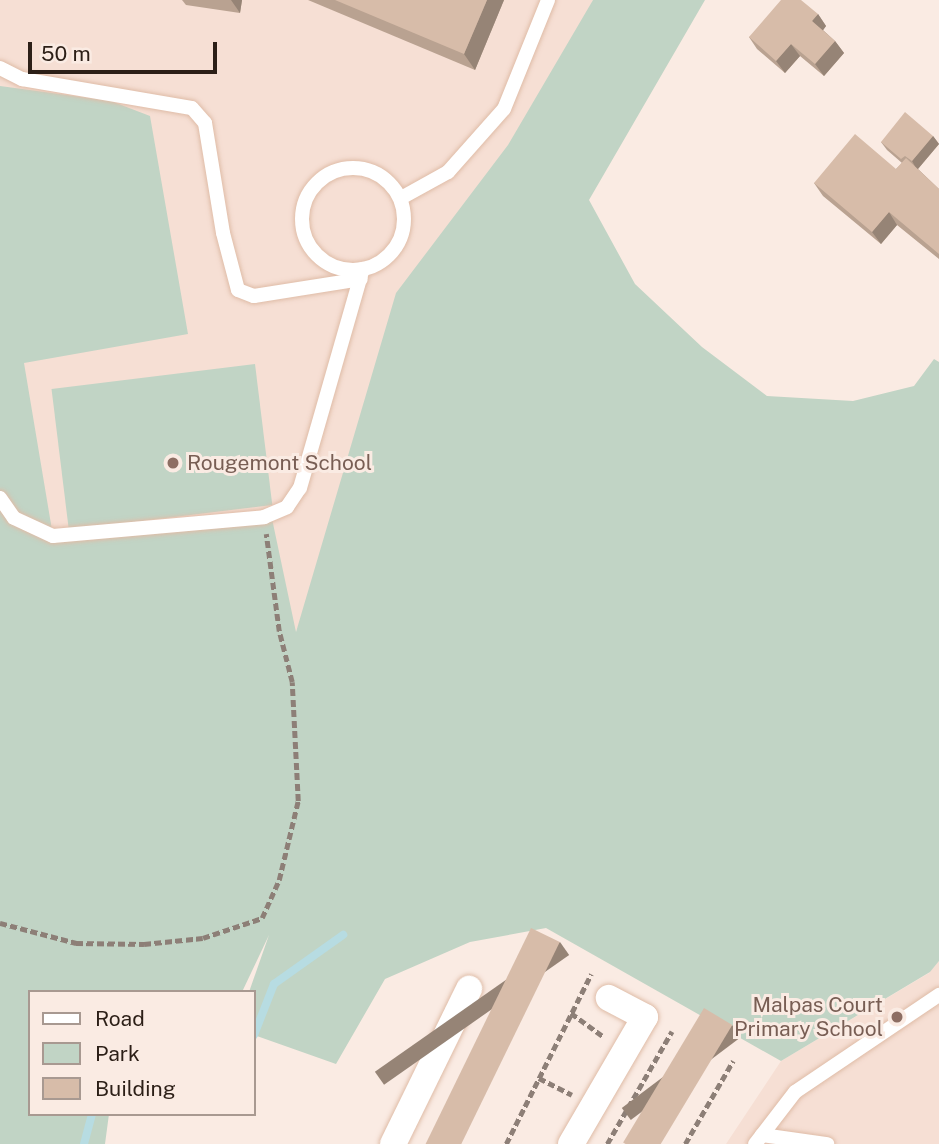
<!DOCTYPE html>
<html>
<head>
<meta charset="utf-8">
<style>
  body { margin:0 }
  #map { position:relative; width:939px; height:1144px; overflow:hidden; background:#faebe3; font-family:"Public Sans",sans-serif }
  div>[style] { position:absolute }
  .education>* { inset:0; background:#f6dfd4 }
  .green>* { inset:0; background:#c1d4c5; transform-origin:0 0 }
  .stream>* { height:8px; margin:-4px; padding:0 4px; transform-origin:4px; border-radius:4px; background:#b7dce2 }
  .path>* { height:4.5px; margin-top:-2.25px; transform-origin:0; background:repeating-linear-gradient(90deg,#8d7f77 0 7px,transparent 0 10.5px) }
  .roads { filter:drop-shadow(0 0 2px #dfbca7) drop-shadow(0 0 2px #dfbca7) }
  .service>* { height:14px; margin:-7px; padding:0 7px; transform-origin:7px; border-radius:7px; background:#fff }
  .service>.ring { margin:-7px; padding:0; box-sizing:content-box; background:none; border:14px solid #fff; border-radius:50% }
  .minor>* { height:26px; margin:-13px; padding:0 13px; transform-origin:13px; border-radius:13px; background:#fff }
  .wall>* { inset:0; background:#b9a291 }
  .shaded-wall>* { inset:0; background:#968476; transform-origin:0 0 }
  .building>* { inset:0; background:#d7bca9; transform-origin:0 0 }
  .dots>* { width:19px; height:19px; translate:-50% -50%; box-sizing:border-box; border:4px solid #faebe3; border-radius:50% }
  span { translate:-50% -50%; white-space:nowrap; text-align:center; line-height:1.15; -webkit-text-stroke:6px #faebe3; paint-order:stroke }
  .education-label { font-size:21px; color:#785e54 }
  .left { translate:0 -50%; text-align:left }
  .right { translate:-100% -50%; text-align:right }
  .legend { position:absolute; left:28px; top:990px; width:228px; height:126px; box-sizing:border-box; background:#faebe3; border:2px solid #a89991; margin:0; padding:9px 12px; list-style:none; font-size:21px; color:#2c1f17 }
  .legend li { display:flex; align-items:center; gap:14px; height:35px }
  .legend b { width:35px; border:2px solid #a89991 }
  .scale { position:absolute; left:28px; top:42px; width:189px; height:32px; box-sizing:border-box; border:4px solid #2c1f17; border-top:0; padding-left:9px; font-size:21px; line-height:24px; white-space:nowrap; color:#2c1f17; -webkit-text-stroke:5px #faebe3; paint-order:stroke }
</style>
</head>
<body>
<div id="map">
  <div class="education">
    <i style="clip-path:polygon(0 0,593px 0,295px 633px,0 952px)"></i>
    <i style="clip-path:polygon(939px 961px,939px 1144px,726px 1144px,781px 1061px,929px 973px)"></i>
  </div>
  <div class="green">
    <i style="clip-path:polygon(593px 0,705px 0,589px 200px,635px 284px,702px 347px,767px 396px,853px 401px,914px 386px,934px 359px,939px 362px,939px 961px,930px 972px,781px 1061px,546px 928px,470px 942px,385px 979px,336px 1064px,254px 1035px,254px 992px,249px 992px,269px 935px,242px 992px,30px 992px,30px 1114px,109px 1114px,105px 1144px,0 1144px,0 86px,111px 101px,150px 116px,188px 334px,24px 363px,53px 536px,271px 514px,296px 632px,396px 293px,508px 145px)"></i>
    <i style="left:255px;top:364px;width:142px;height:205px;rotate:83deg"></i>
  </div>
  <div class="stream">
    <i style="left:254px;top:1035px;width:55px;rotate:-68.6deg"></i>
    <i style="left:274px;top:984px;width:85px;rotate:-35.4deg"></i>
    <i style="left:84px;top:1144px;width:31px;rotate:-75deg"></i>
  </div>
  <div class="path">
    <i style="left:0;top:923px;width:79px;rotate:14.7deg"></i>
    <i style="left:76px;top:943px;width:68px;rotate:0.8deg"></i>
    <i style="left:144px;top:944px;width:59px;rotate:-5.8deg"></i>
    <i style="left:203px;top:938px;width:62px;rotate:-18.7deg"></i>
    <i style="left:262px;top:918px;width:42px;rotate:-65.9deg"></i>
    <i style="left:279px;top:880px;width:81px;rotate:-76.5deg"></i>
    <i style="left:298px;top:801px;width:119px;rotate:-92.9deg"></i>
    <i style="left:292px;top:682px;width:53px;rotate:-104.3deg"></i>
    <i style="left:279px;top:631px;width:98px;rotate:-97.6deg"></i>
    <i style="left:571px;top:1013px;width:41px;rotate:36deg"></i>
    <i style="left:539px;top:1078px;width:37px;rotate:27deg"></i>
    <i style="left:506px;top:1144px;width:190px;rotate:-63.4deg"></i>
    <i style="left:607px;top:1144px;width:130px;rotate:-60.1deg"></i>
    <i style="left:685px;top:1144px;width:96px;rotate:-60deg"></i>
  </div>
  <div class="roads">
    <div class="service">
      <i style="left:0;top:68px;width:25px;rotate:27deg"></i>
      <i style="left:22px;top:79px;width:172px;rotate:9.7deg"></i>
      <i style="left:192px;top:108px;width:20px;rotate:49deg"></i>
      <i style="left:205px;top:123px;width:111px;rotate:80.7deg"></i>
      <i style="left:223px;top:233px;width:59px;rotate:75.3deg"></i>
      <i style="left:238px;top:290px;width:17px;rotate:21deg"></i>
      <i style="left:254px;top:296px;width:108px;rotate:-9deg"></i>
      <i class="ring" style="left:302px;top:168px;width:88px;height:88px"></i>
      <i style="left:401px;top:198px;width:54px;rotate:-29deg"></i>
      <i style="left:448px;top:172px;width:84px;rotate:-48.4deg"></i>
      <i style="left:504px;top:109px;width:118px;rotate:-68deg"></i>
      <i style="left:0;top:498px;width:24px;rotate:55deg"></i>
      <i style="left:14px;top:518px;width:43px;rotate:24.8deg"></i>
      <i style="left:53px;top:536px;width:212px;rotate:-5.1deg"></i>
      <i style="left:264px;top:517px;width:25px;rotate:-23deg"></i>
      <i style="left:287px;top:507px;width:23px;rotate:-56deg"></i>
      <i style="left:300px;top:488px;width:228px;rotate:-74deg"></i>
      <i style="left:762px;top:1135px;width:54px;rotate:-52.5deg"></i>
      <i style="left:795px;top:1092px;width:174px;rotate:-34deg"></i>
      <i style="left:755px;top:1144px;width:11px;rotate:-52deg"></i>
      <i style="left:762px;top:1135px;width:66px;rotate:7.9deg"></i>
    </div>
    <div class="minor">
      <i style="left:393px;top:1144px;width:173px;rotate:-63.9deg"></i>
      <i style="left:571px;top:1144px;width:147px;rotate:-59.8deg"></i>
      <i style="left:645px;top:1017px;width:41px;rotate:-152.2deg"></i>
    </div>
  </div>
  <div class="wall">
    <i style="clip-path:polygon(182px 0,242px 0,240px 13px,186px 5px)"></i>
    <i style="clip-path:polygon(308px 0,504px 0,475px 70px)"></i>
    <i style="clip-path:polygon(818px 14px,826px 26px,823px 30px,835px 41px,844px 53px,824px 76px,800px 56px,785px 73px,757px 49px,749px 37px)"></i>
    <i style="clip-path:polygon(933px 136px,939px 144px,918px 169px,939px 189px,939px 259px,897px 225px,881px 244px,823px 196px,814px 183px,896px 169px,902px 163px,887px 150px,881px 142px)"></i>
  </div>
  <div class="shaded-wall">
    <i style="clip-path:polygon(231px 0,242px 0,240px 13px)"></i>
    <i style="clip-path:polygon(487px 0,504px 0,475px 70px,464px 54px)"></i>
    <i style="clip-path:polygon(818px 14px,826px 26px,821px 33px,812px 21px)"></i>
    <i style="clip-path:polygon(835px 41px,844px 53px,824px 76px,815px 64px)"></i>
    <i style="clip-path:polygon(791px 44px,800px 56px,785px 73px,776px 61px)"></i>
    <i style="clip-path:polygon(933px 136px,939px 144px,917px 170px,912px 161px)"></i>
    <i style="clip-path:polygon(889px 212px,897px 225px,881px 244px,872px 232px)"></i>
    <i style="left:560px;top:942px;width:16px;height:226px;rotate:55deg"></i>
    <i style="left:732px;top:1025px;width:15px;height:138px;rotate:53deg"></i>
  </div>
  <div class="building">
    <i style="clip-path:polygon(335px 0,487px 0,464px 54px)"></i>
    <i style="clip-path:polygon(781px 0,801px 0,818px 14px,812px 21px,835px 41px,815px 64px,791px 44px,776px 61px,749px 37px)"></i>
    <i style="clip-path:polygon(905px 112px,933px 136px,912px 161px,905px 156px,901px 159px,881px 142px)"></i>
    <i style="clip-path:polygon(855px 134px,896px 169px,906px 158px,939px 189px,939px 254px,889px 212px,872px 232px,814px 183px)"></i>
    <i style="left:531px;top:928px;width:32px;height:241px;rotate:26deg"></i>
    <i style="left:704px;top:1008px;width:33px;height:157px;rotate:31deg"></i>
  </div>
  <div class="dots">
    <i style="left:173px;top:463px;background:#8d6e63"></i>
    <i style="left:897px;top:1017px;background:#8d6e63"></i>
  </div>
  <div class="education-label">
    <span class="left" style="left:187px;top:463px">Rougemont School</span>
    <span class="right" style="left:883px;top:1017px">Malpas Court<br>Primary School</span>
  </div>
  <ul class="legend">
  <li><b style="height:9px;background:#fff"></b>Road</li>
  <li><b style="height:19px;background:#c1d4c5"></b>Park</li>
  <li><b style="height:19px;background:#d7bca9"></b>Building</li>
  </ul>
  <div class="scale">50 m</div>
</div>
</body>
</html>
